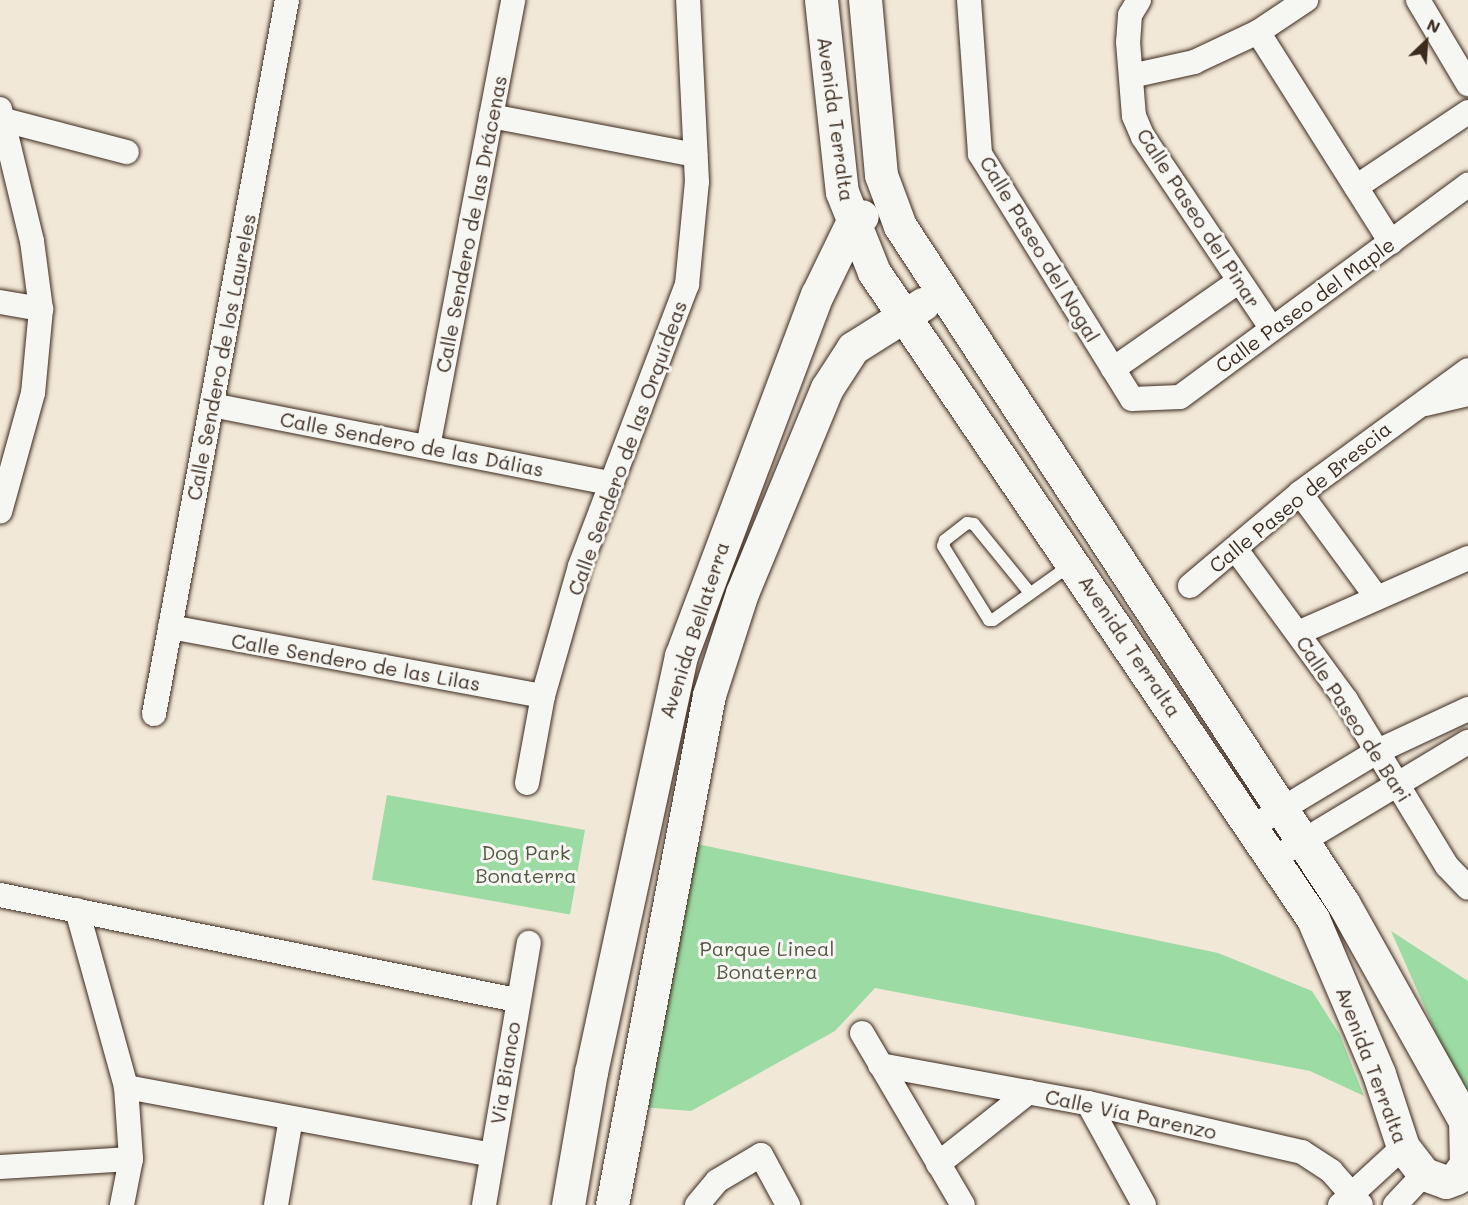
<!DOCTYPE html>
<html>
<head>
<meta charset="utf-8">
<style>
  body { margin:0 }
  #map { position:relative; width:1468px; height:1205px; overflow:hidden; background:#f2e8d7; font-family:Mali,sans-serif }
  div>[style] { position:absolute }
  .green>* { inset:0; background:#9ddba4; transform-origin:0 0 }
  .roads { filter:drop-shadow(0 0 2px #3b2a1e) drop-shadow(0 0 2px #3b2a1e) }
  .lane>* { height:12px; margin:-6px; padding:0 6px; transform-origin:6px; border-radius:6px; background:#f6f6f2 }
  .street>* { height:24px; margin:-12px; padding:0 12px; transform-origin:12px; border-radius:12px; background:#f6f6f2 }
  .secondary>* { height:33px; margin:-16.5px; padding:0 16.5px; transform-origin:16.5px; border-radius:16.5px; background:#f6f6f2 }
  span { translate:-50% -50%; white-space:nowrap; text-align:center; line-height:1.15; -webkit-text-stroke:6px #f6f6f2; paint-order:stroke }
  .street-label { font-size:20px; color:#3b2a1e }
  .park-label { font-size:20px; color:#545640 }
  .north { position:absolute; left:1396px; top:12px; width:60px; height:60px; -webkit-text-stroke:4px #f6f6f2; paint-order:stroke; rotate:25deg; font-size:16px; font-weight:700; line-height:24px; text-align:center; color:#3b2a1e }
  .north::after { content:''; display:block; margin:auto; width:21px; height:27px; background:#3b2a1e; clip-path:polygon(50% 0,100% 100%,50% 72%,0 100%) }
</style>
</head>
<body>
<div id="map">
  <div class="green">
    <i style="left:387px;top:795px;width:201px;height:86px;rotate:10deg"></i>
    <i style="clip-path:polygon(692px 843px,1218px 953px,1312px 991px,1340px 1035px,1364px 1096px,1310px 1071px,875px 988px,835px 1031px,691px 1111px,641px 1107px)"></i>
    <i style="clip-path:polygon(1391px 931px,1468px 981px,1468px 1105px)"></i>
  </div>
  <div class="roads">
    <div class="lane">
      <i style="left:1030px;top:593px;width:89px;rotate:-129.1deg"></i>
      <i style="left:974px;top:524px;width:7px;rotate:-172deg"></i>
      <i style="left:967px;top:523px;width:28px;rotate:142deg"></i>
      <i style="left:945px;top:540px;width:6px;rotate:108deg"></i>
      <i style="left:943px;top:546px;width:87px;rotate:58.1deg"></i>
      <i style="left:989px;top:620px;width:4px"></i>
      <i style="left:993px;top:620px;width:97px;rotate:-35.3deg"></i>
    </div>
    <div class="street">
      <i style="left:969px;top:0;width:154px;rotate:85.9deg"></i>
      <i style="left:980px;top:154px;width:288px;rotate:58.2deg"></i>
      <i style="left:1132px;top:399px;width:48px;rotate:-2.4deg"></i>
      <i style="left:1180px;top:397px;width:358px;rotate:-36.4deg"></i>
      <i style="left:1139px;top:0;width:17px;rotate:121deg"></i>
      <i style="left:1130px;top:15px;width:27px;rotate:94deg"></i>
      <i style="left:1128px;top:42px;width:74px;rotate:85.4deg"></i>
      <i style="left:1134px;top:116px;width:23px;rotate:67deg"></i>
      <i style="left:1143px;top:137px;width:231px;rotate:56.1deg"></i>
      <i style="left:1418px;top:0;width:98px;rotate:59.2deg"></i>
      <i style="left:1258px;top:32px;width:249px;rotate:57.7deg"></i>
      <i style="left:1131px;top:76px;width:65px;rotate:-12.5deg"></i>
      <i style="left:1194px;top:62px;width:71px;rotate:-25.1deg"></i>
      <i style="left:1258px;top:32px;width:58px;rotate:-33.7deg"></i>
      <i style="left:0;top:109px;width:136px;rotate:76.4deg"></i>
      <i style="left:32px;top:241px;width:69px;rotate:82.5deg"></i>
      <i style="left:41px;top:309px;width:84px;rotate:95.4deg"></i>
      <i style="left:33px;top:393px;width:123px;rotate:105.5deg"></i>
      <i style="left:491px;top:116px;width:208px;rotate:10.8deg"></i>
      <i style="left:0;top:119px;width:131px;rotate:14.6deg"></i>
      <i style="left:1356px;top:187px;width:135px;rotate:-33.8deg"></i>
      <i style="left:0;top:302px;width:42px;rotate:9.7deg"></i>
      <i style="left:1113px;top:369px;width:154px;rotate:-34.9deg"></i>
      <i style="left:1425px;top:404px;width:44px;rotate:-13.1deg"></i>
      <i style="left:212px;top:405px;width:407px;rotate:11.1deg"></i>
      <i style="left:428px;top:447px;width:455px;rotate:-79.2deg"></i>
      <i style="left:1300px;top:493px;width:130px;rotate:53.7deg"></i>
      <i style="left:1237px;top:551px;width:185px;rotate:53.8deg"></i>
      <i style="left:1346px;top:700px;width:194px;rotate:58.7deg"></i>
      <i style="left:1447px;top:866px;width:30px;rotate:46deg"></i>
      <i style="left:1190px;top:586px;width:144px;rotate:-40.2deg"></i>
      <i style="left:1300px;top:493px;width:208px;rotate:-36.2deg"></i>
      <i style="left:170px;top:627px;width:379px;rotate:10.5deg"></i>
      <i style="left:1298px;top:633px;width:186px;rotate:-23.8deg"></i>
      <i style="left:154px;top:714px;width:726px;rotate:-79.45deg"></i>
      <i style="left:527px;top:783px;width:88px;rotate:-79.6deg"></i>
      <i style="left:543px;top:696px;width:135px;rotate:-74.1deg"></i>
      <i style="left:580px;top:566px;width:301px;rotate:-69.2deg"></i>
      <i style="left:687px;top:285px;width:103px;rotate:-84.5deg"></i>
      <i style="left:697px;top:182px;width:182px;rotate:-92.8deg"></i>
      <i style="left:1267px;top:818px;width:130px;rotate:-31.1deg"></i>
      <i style="left:1378px;top:751px;width:99px;rotate:-25deg"></i>
      <i style="left:1288px;top:850px;width:210px;rotate:-31deg"></i>
      <i style="left:0;top:895px;width:527px;rotate:11.5deg"></i>
      <i style="left:77px;top:910px;width:184px;rotate:74.5deg"></i>
      <i style="left:126px;top:1087px;width:72px;rotate:86deg"></i>
      <i style="left:131px;top:1159px;width:47px;rotate:101.1deg"></i>
      <i style="left:862px;top:1033px;width:199px;rotate:59.6deg"></i>
      <i style="left:880px;top:1065px;width:211px;rotate:10.4deg"></i>
      <i style="left:1088px;top:1103px;width:220px;rotate:12.9deg"></i>
      <i style="left:1302px;top:1152px;width:35px;rotate:33deg"></i>
      <i style="left:1331px;top:1171px;width:45px;rotate:48.6deg"></i>
      <i style="left:126px;top:1087px;width:372px;rotate:10.5deg"></i>
      <i style="left:1088px;top:1103px;width:116px;rotate:61.2deg"></i>
      <i style="left:938px;top:1164px;width:116px;rotate:-38.4deg"></i>
      <i style="left:0;top:1167px;width:131px;rotate:-3.5deg"></i>
      <i style="left:276px;top:1205px;width:88px;rotate:-80.2deg"></i>
      <i style="left:484px;top:1205px;width:266px;rotate:-80.3deg"></i>
      <i style="left:697px;top:1205px;width:31px;rotate:-50deg"></i>
      <i style="left:717px;top:1181px;width:51px;rotate:-30.6deg"></i>
      <i style="left:761px;top:1155px;width:57px;rotate:61.6deg"></i>
      <i style="left:1340px;top:1205px;width:86px;rotate:-42.6deg"></i>
      <i style="left:1395px;top:1205px;width:42px;rotate:-46.9deg"></i>
    </div>
    <div class="secondary">
      <i style="left:821px;top:0;width:193px;rotate:83.8deg"></i>
      <i style="left:842px;top:192px;width:86px;rotate:68.2deg"></i>
      <i style="left:874px;top:272px;width:782px;rotate:55.84deg"></i>
      <i style="left:1313px;top:919px;width:168px;rotate:66.9deg"></i>
      <i style="left:1379px;top:1074px;width:77px;rotate:71.8deg"></i>
      <i style="left:1403px;top:1147px;width:34px;rotate:52deg"></i>
      <i style="left:1424px;top:1174px;width:23px;rotate:20deg"></i>
      <i style="left:1446px;top:1182px;width:11px;rotate:-22deg"></i>
      <i style="left:1456px;top:1178px;width:17px;rotate:-54deg"></i>
      <i style="left:1466px;top:1164px;width:43px;rotate:-91.3deg"></i>
      <i style="left:1465px;top:1121px;width:250px;rotate:-119.2deg"></i>
      <i style="left:1343px;top:903px;width:809px;rotate:-123.2deg"></i>
      <i style="left:900px;top:226px;width:54px;rotate:-110.4deg"></i>
      <i style="left:881px;top:175px;width:176px;rotate:-95.2deg"></i>
      <i style="left:568px;top:1205px;width:135px;rotate:-80.2deg"></i>
      <i style="left:591px;top:1072px;width:426px;rotate:-77.8deg"></i>
      <i style="left:681px;top:656px;width:386px;rotate:-69.4deg"></i>
      <i style="left:817px;top:295px;width:82px;rotate:-64.1deg"></i>
      <i style="left:853px;top:221px;width:10px;rotate:-29deg"></i>
      <i style="left:612px;top:1205px;width:519px;rotate:-79.23deg"></i>
      <i style="left:709px;top:695px;width:107px;rotate:-72.1deg"></i>
      <i style="left:742px;top:593px;width:222px;rotate:-67.5deg"></i>
      <i style="left:827px;top:388px;width:48px;rotate:-57deg"></i>
      <i style="left:853px;top:348px;width:83px;rotate:-32.2deg"></i>
    </div>
  </div>
  <div class="street-label">
    <span style="left:836px;top:119px;rotate:82deg">Avenida Terralta</span>
    <span style="left:1199px;top:218px;rotate:57deg">Calle Paseo del Pinar</span>
    <span style="left:471px;top:224px;rotate:-79deg">Calle Sendero de las Drácenas</span>
    <span style="left:1040px;top:249px;rotate:59deg">Calle Paseo del Nogal</span>
    <span style="left:1305px;top:305px;rotate:-36deg">Calle Paseo del Maple</span>
    <span style="left:221px;top:357px;rotate:-79deg">Calle Sendero de los Laureles</span>
    <span style="left:412px;top:444px;rotate:11deg">Calle Sendero de las Dálias</span>
    <span style="left:627px;top:448px;rotate:-70deg">Calle Sendero de las Orquídeas</span>
    <span style="left:1300px;top:497px;rotate:-39deg">Calle Paseo de Brescia</span>
    <span style="left:694px;top:630px;rotate:-72deg">Avenida Bellaterra</span>
    <span style="left:1130px;top:646px;rotate:56deg">Avenida Terralta</span>
    <span style="left:356px;top:662px;rotate:10deg">Calle Sendero de las Lilas</span>
    <span style="left:1354px;top:719px;rotate:57deg">Calle Paseo de Bari</span>
    <span style="left:1372px;top:1065px;rotate:69deg">Avenida Terralta</span>
    <span style="left:505px;top:1073px;rotate:-81deg">Via Bianco</span>
    <span style="left:1131px;top:1114px;rotate:12deg">Calle Vía Parenzo</span>
  </div>
  <div class="park-label">
    <span style="left:526px;top:864px">Dog Park<br>Bonaterra</span>
    <span style="left:767px;top:960px">Parque Lineal<br>Bonaterra</span>
  </div>
  <div class="north">N</div>
</div>
</body>
</html>
